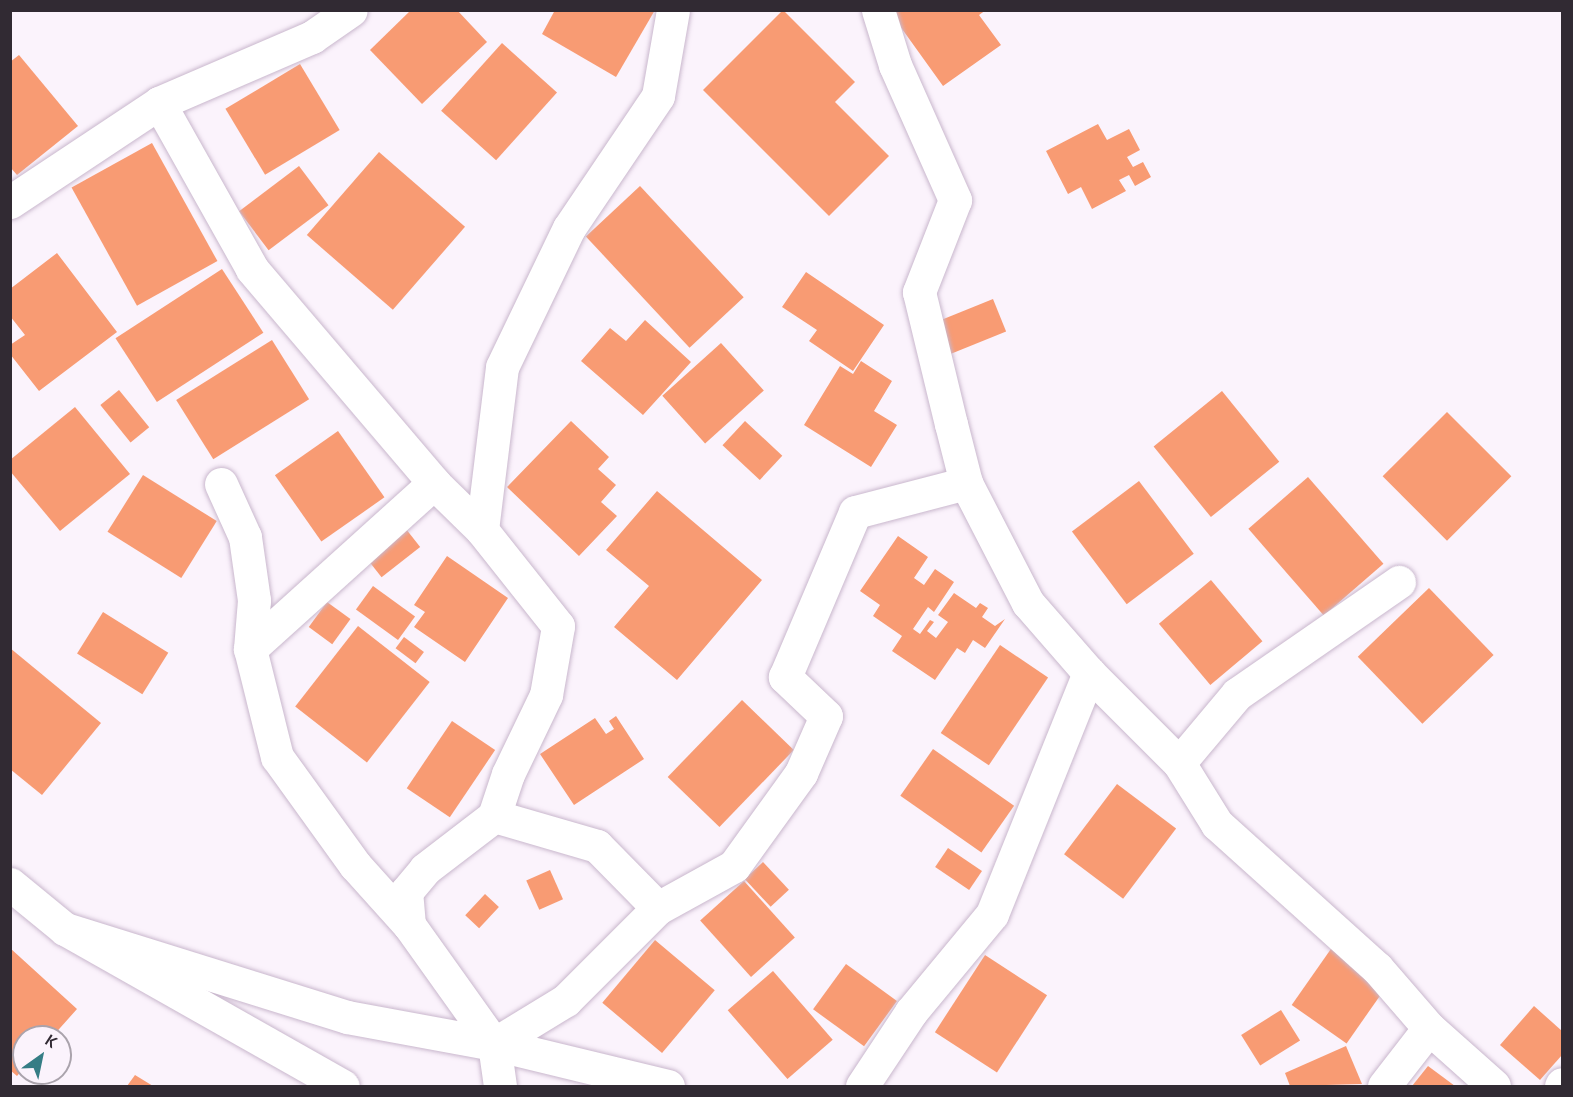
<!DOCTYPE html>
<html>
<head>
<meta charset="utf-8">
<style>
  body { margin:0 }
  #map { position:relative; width:1573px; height:1097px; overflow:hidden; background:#fbf3fc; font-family:Cabin,sans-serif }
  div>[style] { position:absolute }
  .building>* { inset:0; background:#f89b73; transform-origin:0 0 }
  .roads { filter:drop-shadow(0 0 2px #c9b7cd) drop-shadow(0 0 2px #c9b7cd) }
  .minor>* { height:33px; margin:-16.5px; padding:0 16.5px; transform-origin:16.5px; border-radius:16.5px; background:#fff }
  span { translate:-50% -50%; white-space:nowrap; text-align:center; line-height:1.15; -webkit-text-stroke:6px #fbf3fc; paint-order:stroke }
  .frame { position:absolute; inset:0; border:12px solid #312a33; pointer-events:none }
  .north { position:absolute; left:12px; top:1025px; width:60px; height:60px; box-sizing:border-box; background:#fbf3fc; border:2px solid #aaa3ac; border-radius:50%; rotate:33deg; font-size:16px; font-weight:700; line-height:24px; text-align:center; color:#312a33 }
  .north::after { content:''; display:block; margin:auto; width:21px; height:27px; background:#357d85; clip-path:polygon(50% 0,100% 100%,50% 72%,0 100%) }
</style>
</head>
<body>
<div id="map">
  <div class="building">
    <i style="clip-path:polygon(411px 10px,457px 10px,487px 42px,422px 104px,370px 50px)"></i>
    <i style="clip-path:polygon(555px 10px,655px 10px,616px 77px,542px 34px)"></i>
    <i style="clip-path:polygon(783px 10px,855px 82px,835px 102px,889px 156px,829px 216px,703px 90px)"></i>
    <i style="clip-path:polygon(898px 10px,986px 10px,979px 15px,1001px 45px,943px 86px,892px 15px)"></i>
    <i style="left:502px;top:43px;width:74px;height:91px;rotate:42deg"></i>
    <i style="clip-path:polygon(19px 55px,78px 126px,17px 175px,10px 167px,10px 62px)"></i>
    <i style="left:300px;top:64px;width:77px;height:87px;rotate:59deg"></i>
    <i style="clip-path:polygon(1098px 124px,1107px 140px,1129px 129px,1140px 150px,1127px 157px,1133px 167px,1143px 162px,1151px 177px,1135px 186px,1129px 175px,1119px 180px,1126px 191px,1092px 209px,1081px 187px,1068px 194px,1046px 151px)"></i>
    <i style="left:152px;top:143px;width:135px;height:92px;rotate:61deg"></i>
    <i style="left:379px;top:152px;width:114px;height:110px;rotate:41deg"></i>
    <i style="left:299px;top:166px;width:49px;height:75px;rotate:53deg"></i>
    <i style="left:640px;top:186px;width:152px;height:74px;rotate:47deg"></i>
    <i style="clip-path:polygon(57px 253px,117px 332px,39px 391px,10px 354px,10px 345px,25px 335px,10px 316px,10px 289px)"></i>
    <i style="left:222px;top:269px;width:76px;height:127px;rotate:57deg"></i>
    <i style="clip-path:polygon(806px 272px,884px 325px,853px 371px,809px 341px,817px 330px,782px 307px)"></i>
    <i style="left:993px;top:299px;width:35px;height:64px;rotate:68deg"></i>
    <i style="clip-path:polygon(645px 320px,691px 362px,643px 415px,581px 361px,610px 328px,626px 341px)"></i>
    <i style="left:272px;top:340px;width:70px;height:113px;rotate:58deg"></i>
    <i style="left:721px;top:343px;width:64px;height:79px;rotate:48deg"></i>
    <i style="clip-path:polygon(861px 361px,892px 381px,874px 411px,897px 425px,871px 467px,804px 425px,840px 366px,853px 374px)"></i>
    <i style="left:119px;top:390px;width:48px;height:24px;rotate:51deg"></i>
    <i style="left:1222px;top:391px;width:91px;height:88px;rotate:51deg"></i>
    <i style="clip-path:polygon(75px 407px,130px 474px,60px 531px,10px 471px,10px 460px)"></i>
    <i style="left:1447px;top:412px;width:91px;height:91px;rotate:45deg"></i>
    <i style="clip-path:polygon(571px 421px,609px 457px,598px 469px,616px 485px,601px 502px,617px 516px,579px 556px,507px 487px)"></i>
    <i style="left:745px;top:421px;width:51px;height:33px;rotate:43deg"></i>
    <i style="left:338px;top:431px;width:81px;height:77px;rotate:55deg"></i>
    <i style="left:143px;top:475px;width:87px;height:67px;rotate:32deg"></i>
    <i style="left:1308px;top:477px;width:115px;height:79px;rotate:49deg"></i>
    <i style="left:1139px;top:481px;width:91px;height:84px;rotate:53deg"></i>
    <i style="clip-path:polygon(657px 491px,762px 580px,677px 680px,614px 627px,649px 586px,606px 550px)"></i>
    <i style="left:406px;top:529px;width:23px;height:49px;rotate:52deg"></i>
    <i style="clip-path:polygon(898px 536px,928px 557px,914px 578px,924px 585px,935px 569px,954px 582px,934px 612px,928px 607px,913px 629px,920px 634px,930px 620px,934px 622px,927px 631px,936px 638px,948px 622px,938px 615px,954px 593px,976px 608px,980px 603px,988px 608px,982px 617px,995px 626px,1005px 619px,985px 648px,973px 640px,965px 653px,957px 648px,935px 680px,892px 651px,902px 636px,873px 616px,880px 605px,860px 591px)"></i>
    <i style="clip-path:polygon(447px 556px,508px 598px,465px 662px,414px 627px,425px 612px,414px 605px)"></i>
    <i style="left:1211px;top:580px;width:80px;height:68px;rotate:50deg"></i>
    <i style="left:373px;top:586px;width:52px;height:29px;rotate:36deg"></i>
    <i style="left:1429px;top:588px;width:93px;height:99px;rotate:46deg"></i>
    <i style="left:327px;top:602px;width:29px;height:31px;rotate:36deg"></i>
    <i style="left:103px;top:612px;width:77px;height:49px;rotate:32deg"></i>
    <i style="left:358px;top:626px;width:91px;height:102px;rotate:38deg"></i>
    <i style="left:404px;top:637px;width:25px;height:14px;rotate:37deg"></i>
    <i style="left:1000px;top:645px;width:58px;height:106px;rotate:34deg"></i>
    <i style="clip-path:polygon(10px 648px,101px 723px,42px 795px,10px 769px)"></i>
    <i style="left:742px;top:700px;width:72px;height:107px;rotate:44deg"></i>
    <i style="clip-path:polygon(616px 716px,644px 759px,574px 805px,540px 754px,595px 718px,606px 734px,614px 729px,609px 721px)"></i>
    <i style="left:452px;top:721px;width:52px;height:81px;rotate:34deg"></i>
    <i style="left:933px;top:749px;width:99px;height:57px;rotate:35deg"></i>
    <i style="left:1117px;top:784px;width:74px;height:88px;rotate:37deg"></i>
    <i style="left:948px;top:848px;width:41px;height:23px;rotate:34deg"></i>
    <i style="left:763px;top:862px;width:38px;height:25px;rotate:47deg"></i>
    <i style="left:550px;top:870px;width:32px;height:26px;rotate:66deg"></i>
    <i style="left:744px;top:881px;width:76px;height:59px;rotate:48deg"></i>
    <i style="left:485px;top:894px;width:19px;height:29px;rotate:43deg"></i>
    <i style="left:655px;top:940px;width:78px;height:82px;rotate:40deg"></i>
    <i style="left:1333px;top:946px;width:67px;height:72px;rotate:35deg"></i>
    <i style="clip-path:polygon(10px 948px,77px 1009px,52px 1037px,24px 1037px,24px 1068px,17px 1076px,10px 1070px)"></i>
    <i style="left:985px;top:955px;width:74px;height:92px;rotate:33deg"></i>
    <i style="left:846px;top:964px;width:63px;height:56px;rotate:36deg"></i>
    <i style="left:773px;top:971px;width:91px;height:60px;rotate:49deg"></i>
    <i style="clip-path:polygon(1534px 1006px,1562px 1031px,1562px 1055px,1540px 1080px,1500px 1045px)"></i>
    <i style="left:1281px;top:1010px;width:36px;height:47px;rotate:58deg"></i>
    <i style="clip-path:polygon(1346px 1046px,1362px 1084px,1290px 1086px,1285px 1073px)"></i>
    <i style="clip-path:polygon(1428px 1066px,1455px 1086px,1412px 1086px)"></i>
    <i style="clip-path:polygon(135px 1075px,153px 1086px,127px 1086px)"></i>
  </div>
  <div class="roads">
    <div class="minor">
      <i style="left:878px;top:10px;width:58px;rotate:72.8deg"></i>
      <i style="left:895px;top:65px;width:148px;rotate:66deg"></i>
      <i style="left:955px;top:200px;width:99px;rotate:111.4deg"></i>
      <i style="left:919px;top:292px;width:136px;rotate:76.4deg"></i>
      <i style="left:951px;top:424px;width:61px;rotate:75.7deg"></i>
      <i style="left:966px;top:483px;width:135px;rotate:62.7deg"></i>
      <i style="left:1028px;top:603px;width:93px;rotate:48.9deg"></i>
      <i style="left:1089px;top:673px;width:127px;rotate:45deg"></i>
      <i style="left:1179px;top:763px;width:72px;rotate:58.1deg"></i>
      <i style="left:1217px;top:824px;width:215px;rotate:42deg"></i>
      <i style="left:1377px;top:968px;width:79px;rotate:49.1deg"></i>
      <i style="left:1429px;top:1028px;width:87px;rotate:41.7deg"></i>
      <i style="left:159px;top:103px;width:190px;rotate:60.7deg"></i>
      <i style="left:252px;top:269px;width:281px;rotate:49.6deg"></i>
      <i style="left:434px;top:483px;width:67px;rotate:44.4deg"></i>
      <i style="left:10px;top:202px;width:179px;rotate:-33.6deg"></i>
      <i style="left:159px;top:103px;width:167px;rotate:-23.3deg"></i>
      <i style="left:312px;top:37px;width:47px;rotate:-34.7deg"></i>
      <i style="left:221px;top:484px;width:58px;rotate:65.6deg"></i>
      <i style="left:245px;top:537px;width:64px;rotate:81.9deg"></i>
      <i style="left:254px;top:600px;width:49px;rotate:94.7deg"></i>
      <i style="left:1179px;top:763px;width:90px;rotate:-50deg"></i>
      <i style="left:1237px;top:694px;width:197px;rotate:-34.7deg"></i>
      <i style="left:494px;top:816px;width:107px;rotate:16.2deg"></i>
      <i style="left:597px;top:846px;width:87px;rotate:45.5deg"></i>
      <i style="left:658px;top:908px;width:87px;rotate:-28.9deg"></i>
      <i style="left:734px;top:866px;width:115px;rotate:-54.2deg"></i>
      <i style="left:801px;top:773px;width:62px;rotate:-66.3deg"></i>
      <i style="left:826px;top:716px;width:57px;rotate:-136.4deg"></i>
      <i style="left:785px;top:677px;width:179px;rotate:-67deg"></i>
      <i style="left:855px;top:512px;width:115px;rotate:-14.6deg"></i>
      <i style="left:10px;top:884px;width:71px;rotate:39.3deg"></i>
      <i style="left:65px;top:929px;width:319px;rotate:29.5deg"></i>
      <i style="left:409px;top:925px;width:81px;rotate:-132deg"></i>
      <i style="left:355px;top:865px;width:133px;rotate:-125.8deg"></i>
      <i style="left:277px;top:757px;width:111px;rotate:-104deg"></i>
      <i style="left:250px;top:649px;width:248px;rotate:-42.1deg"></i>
      <i style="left:65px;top:929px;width:295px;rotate:17.3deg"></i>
      <i style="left:347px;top:1017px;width:149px;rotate:10.4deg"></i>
      <i style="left:494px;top:1044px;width:179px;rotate:13.6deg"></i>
      <i style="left:494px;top:1044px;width:84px;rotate:-31.4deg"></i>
      <i style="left:566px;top:1000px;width:130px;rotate:-45deg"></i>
      <i style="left:500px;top:1086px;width:42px;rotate:-98.1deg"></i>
      <i style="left:494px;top:1044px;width:146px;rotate:-125.5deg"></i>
      <i style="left:409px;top:925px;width:33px;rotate:-95deg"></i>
      <i style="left:406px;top:892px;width:30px;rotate:-50deg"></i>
      <i style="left:425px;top:869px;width:87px;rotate:-37.5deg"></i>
      <i style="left:494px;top:816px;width:44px;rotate:-71.6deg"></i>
      <i style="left:508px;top:774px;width:88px;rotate:-64.3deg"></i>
      <i style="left:546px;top:695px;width:70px;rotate:-80.1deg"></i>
      <i style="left:558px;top:626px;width:122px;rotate:-128.4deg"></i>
      <i style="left:482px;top:530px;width:164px;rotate:-83deg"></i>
      <i style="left:502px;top:367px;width:154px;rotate:-64.3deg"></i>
      <i style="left:569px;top:228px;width:159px;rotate:-56deg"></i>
      <i style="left:658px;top:96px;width:87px;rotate:-80.1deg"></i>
      <i style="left:862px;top:1086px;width:89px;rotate:-56.5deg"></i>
      <i style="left:911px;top:1012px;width:127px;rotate:-50.4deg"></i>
      <i style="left:992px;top:914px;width:260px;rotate:-68.1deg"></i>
      <i style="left:1384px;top:1086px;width:73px;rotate:-52.2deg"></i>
      <i style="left:1561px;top:1086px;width:2px;rotate:-63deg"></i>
    </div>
  </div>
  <div class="frame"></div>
  <div class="north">K</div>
</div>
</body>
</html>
